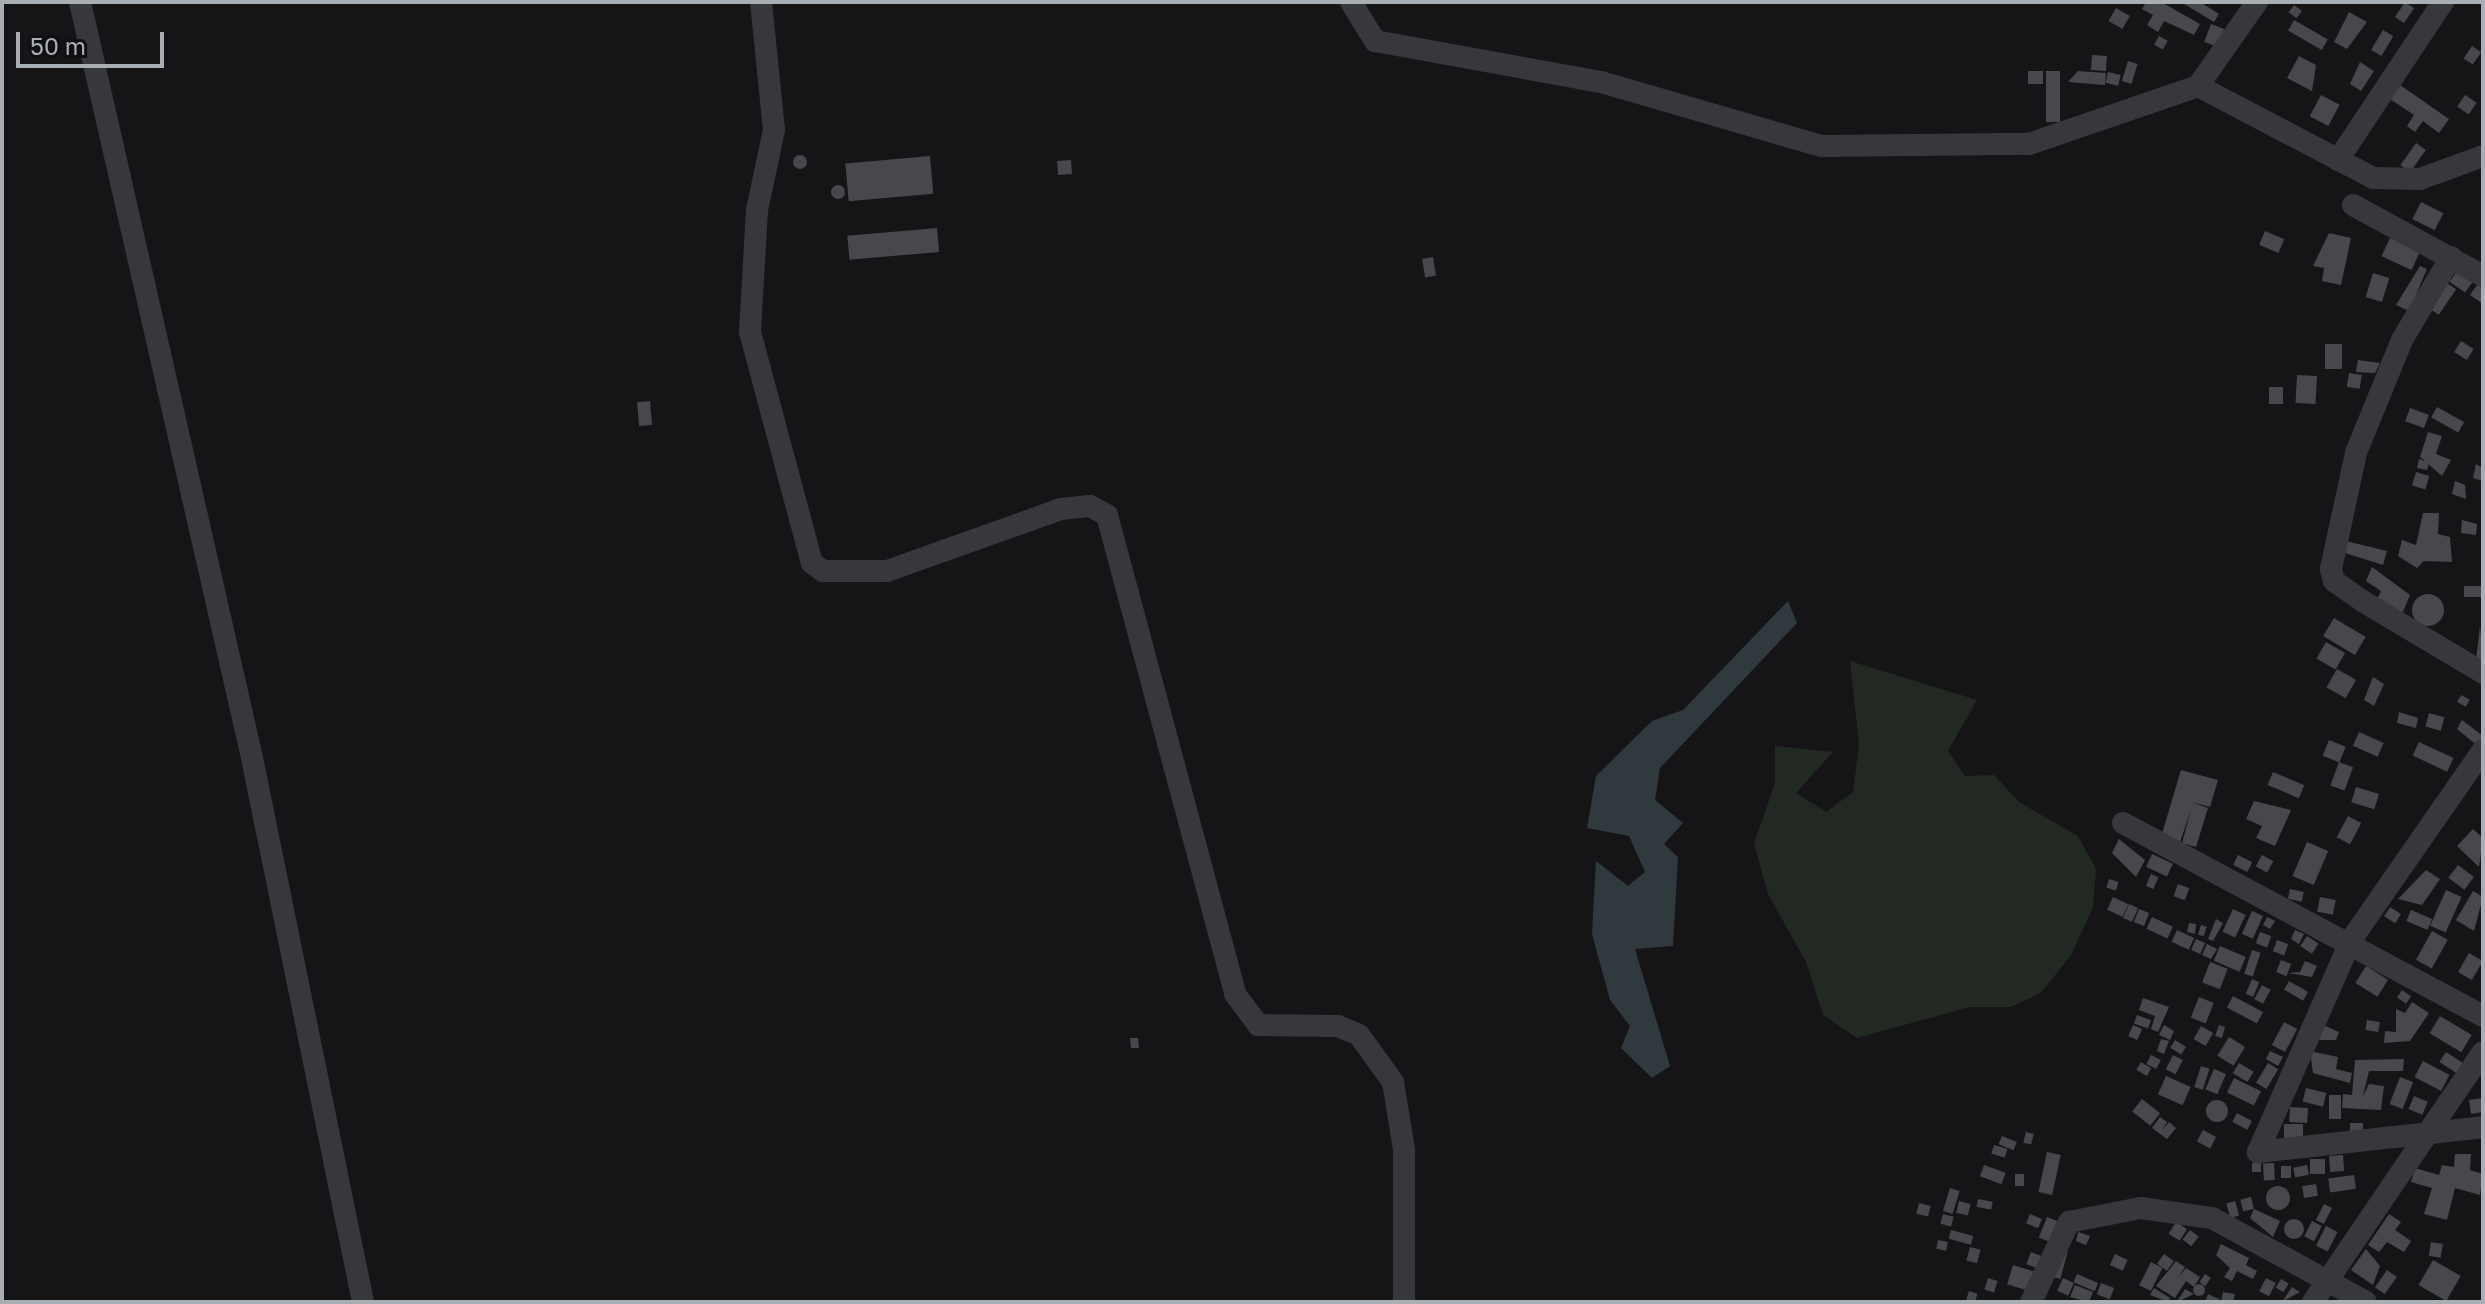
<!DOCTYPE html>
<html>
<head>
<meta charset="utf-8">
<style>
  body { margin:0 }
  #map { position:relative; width:2485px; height:1304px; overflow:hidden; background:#151517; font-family:"Golos Text",sans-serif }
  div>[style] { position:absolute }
  .green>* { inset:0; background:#222822 }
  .water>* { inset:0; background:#30393e }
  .building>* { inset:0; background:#47484b; transform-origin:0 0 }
  .round { border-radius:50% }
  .minor>* { height:22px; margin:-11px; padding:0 11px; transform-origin:11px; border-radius:11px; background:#37383b }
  span { translate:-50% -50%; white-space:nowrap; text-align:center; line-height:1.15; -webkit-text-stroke:6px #101012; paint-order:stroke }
  .frame { position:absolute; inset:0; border:4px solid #a9aeb5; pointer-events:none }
  .scale { position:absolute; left:16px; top:32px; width:148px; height:36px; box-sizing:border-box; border:4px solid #a9aeb5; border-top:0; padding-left:10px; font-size:24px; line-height:28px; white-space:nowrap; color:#a9aeb5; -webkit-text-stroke:6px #101012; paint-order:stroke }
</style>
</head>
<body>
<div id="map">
  <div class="green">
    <i style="clip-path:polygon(1850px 661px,1977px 700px,1948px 751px,1965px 776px,1994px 775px,2019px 802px,2078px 836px,2096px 869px,2093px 908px,2071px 955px,2041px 993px,2011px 1007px,1970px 1007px,1857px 1038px,1823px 1015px,1806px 962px,1768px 894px,1754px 843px,1775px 783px,1775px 746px,1833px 752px,1796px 793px,1826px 812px,1853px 792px,1859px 745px)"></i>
  </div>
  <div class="water">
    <i style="clip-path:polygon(1788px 601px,1797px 623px,1660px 768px,1655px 800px,1683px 823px,1664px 844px,1678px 857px,1673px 946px,1635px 949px,1670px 1066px,1652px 1078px,1621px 1048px,1630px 1026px,1610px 1000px,1592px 934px,1596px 861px,1628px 886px,1645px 872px,1629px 836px,1587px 828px,1596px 776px,1652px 721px,1683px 710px)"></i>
  </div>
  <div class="building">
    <i style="clip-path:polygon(2146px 2px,2161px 2px,2200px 24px,2194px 35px,2164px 21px,2158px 32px,2147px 25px,2153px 15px,2142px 9px)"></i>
    <i style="clip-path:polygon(2181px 2px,2200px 2px,2219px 14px,2214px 22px)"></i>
    <i style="left:2405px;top:2px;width:11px;height:18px;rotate:34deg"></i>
    <i style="left:2294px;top:5px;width:10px;height:9px;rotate:37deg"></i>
    <i style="left:2116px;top:8px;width:16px;height:15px;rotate:30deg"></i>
    <i style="clip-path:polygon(2349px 12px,2367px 22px,2347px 49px,2334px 42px)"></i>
    <i style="left:2294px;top:20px;width:39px;height:12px;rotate:30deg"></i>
    <i style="left:2211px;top:24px;width:14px;height:19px;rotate:21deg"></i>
    <i style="left:2383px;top:30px;width:12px;height:23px;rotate:31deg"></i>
    <i style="left:2159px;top:36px;width:10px;height:10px;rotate:29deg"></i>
    <i style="left:2472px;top:46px;width:11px;height:15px;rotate:34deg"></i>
    <i style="left:2092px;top:55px;width:15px;height:15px;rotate:4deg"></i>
    <i style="clip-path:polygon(2299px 56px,2316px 65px,2312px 91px,2287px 78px)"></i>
    <i style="left:2128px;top:61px;width:10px;height:21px;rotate:17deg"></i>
    <i style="clip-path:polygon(2360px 62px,2374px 71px,2361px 91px,2350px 84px)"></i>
    <i style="left:2028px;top:71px;width:15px;height:13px"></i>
    <i style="left:2046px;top:71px;width:14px;height:51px"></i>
    <i style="clip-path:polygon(2078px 71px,2106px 73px,2105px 85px,2068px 82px)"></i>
    <i style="left:2108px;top:72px;width:13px;height:11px;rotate:13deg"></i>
    <i style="clip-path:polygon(2400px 85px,2449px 119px,2439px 133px,2423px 121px,2415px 132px,2407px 126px,2414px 115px,2390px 99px)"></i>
    <i style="left:2321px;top:95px;width:21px;height:24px;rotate:28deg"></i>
    <i style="left:2465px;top:95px;width:14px;height:14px;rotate:34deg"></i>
    <i style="left:2416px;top:143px;width:12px;height:27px;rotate:35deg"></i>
    <i class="round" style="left:793px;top:155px;width:14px;height:14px"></i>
    <i style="left:930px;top:156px;width:38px;height:85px;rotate:85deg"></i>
    <i style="left:1071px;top:160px;width:14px;height:14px;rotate:86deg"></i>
    <i class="round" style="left:831px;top:185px;width:14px;height:14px"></i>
    <i style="left:2421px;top:202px;width:25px;height:19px;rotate:27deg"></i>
    <i style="left:937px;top:228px;width:24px;height:90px;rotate:85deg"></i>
    <i style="left:2265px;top:231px;width:21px;height:15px;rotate:23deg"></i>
    <i style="clip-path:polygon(2329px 233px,2351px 238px,2341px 285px,2322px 281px,2324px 268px,2313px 266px)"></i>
    <i style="left:2390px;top:238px;width:33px;height:20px;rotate:25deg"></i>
    <i style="left:1433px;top:257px;width:19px;height:11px;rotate:81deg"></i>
    <i style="clip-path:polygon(2420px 266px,2427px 269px,2409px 311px,2396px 305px)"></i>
    <i style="left:2457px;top:271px;width:19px;height:13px;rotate:35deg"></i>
    <i style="left:2373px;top:273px;width:17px;height:25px;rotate:17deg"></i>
    <i style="left:2447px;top:283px;width:11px;height:31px;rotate:34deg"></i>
    <i style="clip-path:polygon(2477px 285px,2483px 288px,2483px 304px,2470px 295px)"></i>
    <i style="left:2461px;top:341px;width:15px;height:13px;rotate:32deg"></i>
    <i style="left:2325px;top:344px;width:17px;height:25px"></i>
    <i style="clip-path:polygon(2358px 360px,2380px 363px,2375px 373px,2356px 372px)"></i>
    <i style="left:2349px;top:373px;width:13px;height:14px;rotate:9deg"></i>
    <i style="left:2297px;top:375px;width:20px;height:28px;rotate:3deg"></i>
    <i style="left:2269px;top:387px;width:14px;height:17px"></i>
    <i style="left:650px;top:401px;width:24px;height:13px;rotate:85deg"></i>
    <i style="left:2437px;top:407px;width:31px;height:12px;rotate:29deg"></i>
    <i style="left:2410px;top:408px;width:20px;height:14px;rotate:20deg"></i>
    <i style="clip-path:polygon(2428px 432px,2442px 436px,2436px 454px,2451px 460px,2442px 476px,2420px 457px)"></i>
    <i style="clip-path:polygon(2419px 459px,2429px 463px,2427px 470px,2417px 468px)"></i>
    <i style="clip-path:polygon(2476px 464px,2483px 468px,2483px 481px,2473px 478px)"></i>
    <i style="left:2416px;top:472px;width:14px;height:14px;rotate:17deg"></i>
    <i style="clip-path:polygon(2455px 481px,2465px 485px,2466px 499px,2452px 494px)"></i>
    <i style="clip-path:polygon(2423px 513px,2439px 513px,2438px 534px,2450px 537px,2452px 562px,2424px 561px,2417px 568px,2398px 556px,2402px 540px,2416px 545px)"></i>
    <i style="clip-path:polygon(2462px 520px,2477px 524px,2476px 535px,2461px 533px)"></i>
    <i style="clip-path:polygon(2342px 540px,2387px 551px,2383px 565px,2339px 551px)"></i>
    <i style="clip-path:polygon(2372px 567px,2410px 595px,2403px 612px,2374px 605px,2381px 591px,2366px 581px)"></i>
    <i style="left:2464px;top:586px;width:19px;height:11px"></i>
    <i class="round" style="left:2412px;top:594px;width:32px;height:32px"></i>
    <i style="left:2334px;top:618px;width:37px;height:21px;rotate:31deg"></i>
    <i style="clip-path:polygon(2480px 626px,2483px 659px,2476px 660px)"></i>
    <i style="left:2326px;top:642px;width:22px;height:19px;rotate:30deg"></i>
    <i style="left:2337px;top:669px;width:22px;height:21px;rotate:30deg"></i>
    <i style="clip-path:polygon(2373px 677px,2384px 684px,2374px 706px,2364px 700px)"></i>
    <i style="left:2461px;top:695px;width:10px;height:8px;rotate:29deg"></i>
    <i style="clip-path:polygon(2399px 712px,2418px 718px,2416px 728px,2397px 723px)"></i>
    <i style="left:2429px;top:713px;width:16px;height:14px;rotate:15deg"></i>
    <i style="clip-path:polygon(2462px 720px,2483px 736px,2479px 747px,2457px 729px)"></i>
    <i style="left:2359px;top:732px;width:27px;height:15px;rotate:24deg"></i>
    <i style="left:2329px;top:740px;width:18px;height:17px;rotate:22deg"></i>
    <i style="left:2419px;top:742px;width:38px;height:15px;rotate:25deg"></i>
    <i style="left:2339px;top:762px;width:15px;height:25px;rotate:20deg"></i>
    <i style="clip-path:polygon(2181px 770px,2218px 780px,2210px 807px,2192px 802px,2208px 808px,2196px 847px,2182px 843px,2191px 810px,2180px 842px,2161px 837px)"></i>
    <i style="left:2273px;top:772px;width:34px;height:14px;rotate:23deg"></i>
    <i style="left:2356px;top:787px;width:24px;height:16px;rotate:17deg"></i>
    <i style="clip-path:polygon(2254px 801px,2291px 810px,2275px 846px,2256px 838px,2262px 826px,2246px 819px)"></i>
    <i style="left:2348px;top:816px;width:15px;height:24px;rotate:28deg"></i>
    <i style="clip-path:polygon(2473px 829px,2483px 838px,2479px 867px,2457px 846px)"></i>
    <i style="clip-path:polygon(2119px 839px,2145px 860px,2136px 877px,2112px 853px)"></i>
    <i style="left:2307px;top:842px;width:23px;height:37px;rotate:23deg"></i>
    <i style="left:2152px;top:854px;width:23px;height:14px;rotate:25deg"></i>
    <i style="left:2238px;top:855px;width:16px;height:11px;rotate:27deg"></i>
    <i style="left:2262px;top:855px;width:13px;height:13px;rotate:29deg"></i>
    <i style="left:2458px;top:865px;width:20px;height:16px;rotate:37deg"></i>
    <i style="clip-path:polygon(2426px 870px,2440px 879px,2422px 905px,2398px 899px)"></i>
    <i style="left:2151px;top:874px;width:8px;height:13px;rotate:23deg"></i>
    <i style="left:2109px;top:879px;width:10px;height:9px;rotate:17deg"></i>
    <i style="left:2178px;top:884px;width:12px;height:13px;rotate:20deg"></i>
    <i style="left:2290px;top:889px;width:14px;height:10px;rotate:12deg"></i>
    <i style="left:2446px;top:890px;width:17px;height:39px;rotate:24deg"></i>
    <i style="clip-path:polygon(2473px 891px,2483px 897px,2474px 931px,2456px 920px)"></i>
    <i style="left:2113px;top:897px;width:17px;height:14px;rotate:25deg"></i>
    <i style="left:2320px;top:897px;width:16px;height:15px;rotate:11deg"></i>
    <i style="left:2129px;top:904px;width:10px;height:15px;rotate:24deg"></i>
    <i style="left:2390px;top:907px;width:13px;height:11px;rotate:32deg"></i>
    <i style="left:2139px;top:909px;width:11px;height:14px;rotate:22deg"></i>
    <i style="left:2233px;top:909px;width:14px;height:25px;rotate:25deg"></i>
    <i style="left:2411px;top:910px;width:23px;height:12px;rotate:23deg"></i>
    <i style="left:2252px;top:911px;width:12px;height:25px;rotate:24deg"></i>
    <i style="left:2152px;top:917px;width:23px;height:13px;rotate:25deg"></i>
    <i style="clip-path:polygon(2267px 917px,2275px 921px,2270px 929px,2263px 925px)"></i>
    <i style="clip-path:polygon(2216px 919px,2223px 923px,2213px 941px,2208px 939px)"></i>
    <i style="clip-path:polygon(2189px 923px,2196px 924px,2195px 934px,2187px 932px)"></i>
    <i style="left:2201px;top:925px;width:6px;height:10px;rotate:18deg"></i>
    <i style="left:2177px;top:930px;width:19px;height:13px;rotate:25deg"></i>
    <i style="clip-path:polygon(2295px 930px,2304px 934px,2299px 944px,2291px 939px)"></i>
    <i style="left:2432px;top:931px;width:18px;height:33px;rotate:29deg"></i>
    <i style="left:2260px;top:932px;width:12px;height:12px;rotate:20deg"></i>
    <i style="left:2307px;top:936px;width:14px;height:12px;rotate:34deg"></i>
    <i style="left:2196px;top:939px;width:10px;height:12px;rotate:24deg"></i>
    <i style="left:2277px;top:940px;width:12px;height:12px;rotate:20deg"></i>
    <i style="clip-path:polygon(2207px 944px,2217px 949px,2211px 959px,2202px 955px)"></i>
    <i style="left:2220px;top:946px;width:28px;height:16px;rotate:23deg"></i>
    <i style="left:2252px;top:950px;width:9px;height:25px;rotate:18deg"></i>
    <i style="left:2469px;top:953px;width:16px;height:22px;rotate:30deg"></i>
    <i style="left:2281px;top:960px;width:11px;height:13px;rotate:22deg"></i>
    <i style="clip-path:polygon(2305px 961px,2317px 966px,2312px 977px,2288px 973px,2300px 972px)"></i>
    <i style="left:2210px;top:962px;width:19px;height:22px;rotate:21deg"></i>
    <i style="left:2366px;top:966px;width:26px;height:20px;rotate:32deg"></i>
    <i style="left:2252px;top:979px;width:8px;height:16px;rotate:23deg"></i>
    <i style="left:2289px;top:981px;width:22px;height:10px;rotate:30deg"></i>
    <i style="left:2262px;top:985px;width:10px;height:16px;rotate:29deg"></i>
    <i style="left:2402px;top:990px;width:11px;height:9px;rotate:34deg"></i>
    <i style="left:2233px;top:996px;width:34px;height:13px;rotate:28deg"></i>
    <i style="left:2199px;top:997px;width:16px;height:22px;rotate:22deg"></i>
    <i style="clip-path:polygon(2143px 998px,2169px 1007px,2158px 1032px,2151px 1029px,2155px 1016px,2139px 1010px)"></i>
    <i style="clip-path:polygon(2412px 1002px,2429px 1013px,2410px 1041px,2384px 1043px,2385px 1031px,2396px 1032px,2396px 1009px,2405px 1013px)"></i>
    <i style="left:2137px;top:1015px;width:15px;height:9px;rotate:20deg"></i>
    <i style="left:2440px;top:1016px;width:37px;height:20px;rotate:31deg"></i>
    <i style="left:2367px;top:1020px;width:13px;height:10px;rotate:9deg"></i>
    <i style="left:2284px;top:1022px;width:15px;height:26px;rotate:28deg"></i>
    <i style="clip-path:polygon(2319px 1023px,2339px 1032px,2336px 1040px,2312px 1040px)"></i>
    <i style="left:2133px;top:1025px;width:10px;height:12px;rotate:24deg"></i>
    <i style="clip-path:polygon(2164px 1025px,2174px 1031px,2170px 1040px,2159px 1035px)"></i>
    <i style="clip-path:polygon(2219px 1025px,2225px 1027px,2222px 1038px,2215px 1036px)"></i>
    <i style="left:2201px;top:1026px;width:14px;height:15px;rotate:30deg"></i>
    <i style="left:2229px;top:1037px;width:19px;height:22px;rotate:32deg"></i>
    <i style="clip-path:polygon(1130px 1038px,1138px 1038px,1139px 1048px,1131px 1048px)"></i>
    <i style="clip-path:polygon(2161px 1039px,2169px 1041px,2164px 1054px,2157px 1051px)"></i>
    <i style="left:2175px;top:1040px;width:13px;height:9px;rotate:32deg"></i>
    <i style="clip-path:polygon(2270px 1051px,2283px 1057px,2278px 1066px,2266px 1059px)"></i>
    <i style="clip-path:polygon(2310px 1051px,2338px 1057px,2336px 1069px,2352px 1073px,2350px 1083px,2313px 1073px)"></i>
    <i style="left:2446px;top:1052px;width:20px;height:12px;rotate:33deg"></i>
    <i style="left:2151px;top:1055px;width:11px;height:10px;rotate:27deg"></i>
    <i style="left:2173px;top:1055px;width:11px;height:16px;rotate:27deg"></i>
    <i style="clip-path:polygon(2404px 1059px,2403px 1071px,2369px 1071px,2363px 1096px,2369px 1084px,2384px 1086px,2381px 1110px,2342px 1108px,2343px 1094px,2352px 1095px,2355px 1060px)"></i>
    <i style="left:2423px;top:1061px;width:30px;height:18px;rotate:28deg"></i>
    <i style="left:2141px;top:1062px;width:12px;height:9px;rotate:31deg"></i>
    <i style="left:2239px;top:1063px;width:17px;height:12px;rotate:31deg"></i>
    <i style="left:2268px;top:1063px;width:12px;height:23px;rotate:31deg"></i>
    <i style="left:2201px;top:1066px;width:9px;height:22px;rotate:18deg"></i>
    <i style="left:2214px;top:1069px;width:13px;height:22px;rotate:23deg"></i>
    <i style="left:2166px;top:1076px;width:27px;height:20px;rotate:24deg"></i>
    <i style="left:2400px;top:1077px;width:14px;height:29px;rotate:21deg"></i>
    <i style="left:2234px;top:1078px;width:30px;height:16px;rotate:26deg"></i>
    <i style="left:2306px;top:1088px;width:21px;height:14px;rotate:14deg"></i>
    <i style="left:2329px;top:1095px;width:12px;height:24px"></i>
    <i style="left:2414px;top:1096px;width:15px;height:14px;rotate:23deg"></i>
    <i style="clip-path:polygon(2483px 1098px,2483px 1112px,2471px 1114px,2469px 1100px)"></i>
    <i style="left:2142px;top:1099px;width:23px;height:16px;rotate:38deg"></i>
    <i class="round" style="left:2206px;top:1100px;width:22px;height:22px"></i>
    <i style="left:2290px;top:1107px;width:18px;height:15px;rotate:3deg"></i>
    <i style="left:2237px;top:1113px;width:17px;height:10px;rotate:28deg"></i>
    <i style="clip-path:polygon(2160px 1117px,2167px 1122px,2162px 1130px,2169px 1122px,2176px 1128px,2167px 1139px,2152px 1128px)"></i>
    <i style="left:2350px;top:1123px;width:13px;height:12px"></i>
    <i style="left:2284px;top:1124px;width:19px;height:19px"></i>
    <i style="left:2203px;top:1130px;width:15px;height:13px;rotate:28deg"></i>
    <i style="left:2026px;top:1132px;width:8px;height:11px;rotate:14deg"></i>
    <i style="left:2002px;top:1136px;width:16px;height:9px;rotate:22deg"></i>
    <i style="left:1994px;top:1145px;width:14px;height:9px;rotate:17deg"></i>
    <i style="left:2047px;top:1152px;width:14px;height:41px;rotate:12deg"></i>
    <i style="clip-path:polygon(2455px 1154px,2471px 1154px,2470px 1170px,2483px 1174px,2480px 1195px,2455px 1188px,2447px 1220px,2424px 1214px,2432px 1188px,2411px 1182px,2415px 1168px,2439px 1175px,2442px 1165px,2454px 1167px)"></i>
    <i style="left:2343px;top:1155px;width:16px;height:14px;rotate:86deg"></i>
    <i style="left:2310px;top:1159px;width:15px;height:15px"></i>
    <i style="left:2252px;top:1163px;width:9px;height:9px"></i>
    <i style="left:2274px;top:1163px;width:17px;height:11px;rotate:87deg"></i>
    <i style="left:1984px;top:1165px;width:23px;height:12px;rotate:20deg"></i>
    <i style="left:2307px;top:1165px;width:10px;height:14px;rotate:79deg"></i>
    <i style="left:2281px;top:1166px;width:10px;height:12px"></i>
    <i style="left:2015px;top:1174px;width:9px;height:12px"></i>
    <i style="left:2354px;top:1175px;width:14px;height:26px;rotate:82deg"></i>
    <i style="left:2316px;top:1184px;width:12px;height:14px;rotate:81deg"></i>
    <i class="round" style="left:2266px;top:1186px;width:24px;height:24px"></i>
    <i style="left:1950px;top:1188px;width:10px;height:24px;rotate:17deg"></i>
    <i style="left:2251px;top:1197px;width:12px;height:11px;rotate:76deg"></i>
    <i style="left:1978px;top:1199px;width:15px;height:8px;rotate:11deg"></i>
    <i style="left:1959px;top:1201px;width:12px;height:12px;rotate:14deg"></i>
    <i style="left:2235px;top:1201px;width:15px;height:9px;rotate:74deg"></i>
    <i style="left:1919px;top:1203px;width:12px;height:11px;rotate:14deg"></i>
    <i style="left:2324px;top:1204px;width:9px;height:18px;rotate:27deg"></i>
    <i style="clip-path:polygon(2254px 1209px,2280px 1221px,2273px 1237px,2250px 1218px)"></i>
    <i style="left:1943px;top:1214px;width:11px;height:10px;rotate:15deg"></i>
    <i style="left:2030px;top:1214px;width:13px;height:10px;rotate:23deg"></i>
    <i style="clip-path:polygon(2389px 1214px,2401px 1222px,2395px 1230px,2411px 1241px,2404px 1252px,2387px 1242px,2379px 1252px,2368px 1245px)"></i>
    <i style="left:2047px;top:1217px;width:11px;height:22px;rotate:22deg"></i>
    <i class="round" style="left:2284px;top:1219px;width:20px;height:20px"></i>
    <i style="left:2312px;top:1221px;width:11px;height:17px;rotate:27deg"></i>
    <i style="left:2176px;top:1222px;width:13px;height:14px;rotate:32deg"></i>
    <i style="left:2326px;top:1226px;width:13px;height:22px;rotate:27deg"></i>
    <i style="left:1951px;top:1230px;width:23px;height:9px;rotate:15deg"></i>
    <i style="left:2190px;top:1230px;width:11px;height:12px;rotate:38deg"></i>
    <i style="clip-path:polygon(2078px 1232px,2090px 1236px,2086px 1245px,2076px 1241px)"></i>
    <i style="left:1938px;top:1240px;width:10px;height:9px;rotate:11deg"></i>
    <i style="left:2431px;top:1242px;width:12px;height:14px;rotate:9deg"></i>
    <i style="clip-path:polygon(2221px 1244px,2249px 1258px,2246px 1265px,2257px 1271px,2253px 1279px,2237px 1271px,2232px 1281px,2224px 1277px,2230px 1268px,2216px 1255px)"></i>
    <i style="left:1970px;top:1247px;width:11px;height:14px;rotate:15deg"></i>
    <i style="left:2057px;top:1249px;width:11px;height:28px;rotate:15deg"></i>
    <i style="clip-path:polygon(2366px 1249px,2380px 1266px,2373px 1285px,2351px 1270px)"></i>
    <i style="left:2031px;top:1252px;width:14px;height:13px;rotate:21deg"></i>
    <i style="left:2115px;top:1254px;width:14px;height:12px;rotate:25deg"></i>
    <i style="left:2164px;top:1254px;width:12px;height:12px;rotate:35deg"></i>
    <i style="left:2433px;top:1260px;width:32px;height:29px;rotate:30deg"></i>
    <i style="clip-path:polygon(2176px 1261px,2185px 1267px,2178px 1278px,2186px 1268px,2200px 1277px,2194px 1287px,2186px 1281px,2175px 1298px,2156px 1286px)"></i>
    <i style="left:2151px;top:1262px;width:13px;height:26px;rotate:27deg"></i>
    <i style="left:2013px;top:1265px;width:24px;height:20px;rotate:17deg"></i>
    <i style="left:2387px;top:1270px;width:12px;height:21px;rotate:35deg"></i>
    <i style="left:2077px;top:1274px;width:23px;height:9px;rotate:23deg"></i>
    <i style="left:2205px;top:1274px;width:7px;height:10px;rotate:34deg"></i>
    <i style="left:1988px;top:1278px;width:10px;height:12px;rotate:17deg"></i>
    <i style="left:2063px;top:1278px;width:12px;height:14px;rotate:24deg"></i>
    <i style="left:2266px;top:1278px;width:11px;height:15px;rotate:27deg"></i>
    <i style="left:2281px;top:1279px;width:9px;height:10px;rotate:32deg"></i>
    <i style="left:2101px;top:1283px;width:14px;height:12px;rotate:21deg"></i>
    <i class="round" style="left:2193px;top:1284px;width:12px;height:12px"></i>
    <i style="clip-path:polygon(2075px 1285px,2093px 1292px,2089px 1302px,2070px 1297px)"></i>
    <i style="clip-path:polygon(2292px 1287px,2300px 1292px,2282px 1302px)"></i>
    <i style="clip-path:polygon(2154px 1288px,2170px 1298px,2168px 1302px,2150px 1295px)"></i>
    <i style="clip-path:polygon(2185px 1289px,2194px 1294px,2177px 1302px)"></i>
    <i style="left:1969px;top:1291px;width:9px;height:9px;rotate:18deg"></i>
    <i style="clip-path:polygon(2223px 1292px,2235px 1294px,2233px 1302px,2221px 1302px)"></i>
    <i style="clip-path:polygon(2208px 1294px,2219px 1299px,2218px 1302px,2205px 1302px)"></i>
  </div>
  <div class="minor">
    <i style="left:80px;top:2px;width:775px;rotate:77.18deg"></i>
    <i style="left:252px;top:758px;width:555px;rotate:78.47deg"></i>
    <i style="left:761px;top:2px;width:129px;rotate:84.2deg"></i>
    <i style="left:774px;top:130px;width:82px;rotate:102deg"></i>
    <i style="left:757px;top:210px;width:122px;rotate:93.3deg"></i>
    <i style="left:750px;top:332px;width:239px;rotate:75deg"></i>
    <i style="left:812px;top:563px;width:14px;rotate:36deg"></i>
    <i style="left:823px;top:571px;width:64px"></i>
    <i style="left:887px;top:571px;width:185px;rotate:-19.6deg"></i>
    <i style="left:1061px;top:509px;width:29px;rotate:-6deg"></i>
    <i style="left:1090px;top:506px;width:19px;rotate:28deg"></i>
    <i style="left:1107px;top:515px;width:496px;rotate:75deg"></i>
    <i style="left:1235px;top:994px;width:39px;rotate:53deg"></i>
    <i style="left:1258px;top:1025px;width:80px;rotate:0.7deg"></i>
    <i style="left:1338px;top:1026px;width:23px;rotate:23deg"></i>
    <i style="left:1359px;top:1035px;width:58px;rotate:54.1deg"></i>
    <i style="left:1393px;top:1082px;width:68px;rotate:80.7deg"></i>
    <i style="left:1404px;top:1149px;width:153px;rotate:90deg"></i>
    <i style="left:1351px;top:2px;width:46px;rotate:58.4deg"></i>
    <i style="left:1375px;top:41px;width:230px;rotate:10.3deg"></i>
    <i style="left:1601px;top:82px;width:230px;rotate:16.2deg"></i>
    <i style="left:1822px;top:146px;width:207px;rotate:-0.6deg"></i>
    <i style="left:2029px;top:144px;width:179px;rotate:-18.9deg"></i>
    <i style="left:2198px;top:86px;width:198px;rotate:27.7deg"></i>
    <i style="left:2373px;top:178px;width:47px;rotate:1.2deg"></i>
    <i style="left:2420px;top:179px;width:67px;rotate:-20.1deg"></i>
    <i style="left:2198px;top:86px;width:103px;rotate:-54.9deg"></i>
    <i style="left:2338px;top:160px;width:190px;rotate:-56.4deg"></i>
    <i style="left:2353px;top:205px;width:148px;rotate:28.6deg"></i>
    <i style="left:2451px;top:257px;width:96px;rotate:120.6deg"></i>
    <i style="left:2402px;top:340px;width:122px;rotate:112.2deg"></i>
    <i style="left:2356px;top:453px;width:119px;rotate:102.2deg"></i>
    <i style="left:2331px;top:569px;width:12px;rotate:76deg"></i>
    <i style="left:2334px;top:581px;width:37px;rotate:35deg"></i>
    <i style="left:2364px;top:602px;width:139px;rotate:30.8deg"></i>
    <i style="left:2483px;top:750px;width:231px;rotate:124.8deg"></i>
    <i style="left:2351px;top:940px;width:232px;rotate:113.7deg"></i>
    <i style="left:2258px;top:1152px;width:226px;rotate:-6.3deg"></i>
    <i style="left:2123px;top:823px;width:408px;rotate:28.2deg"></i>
    <i style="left:2031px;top:1302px;width:89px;rotate:-64.6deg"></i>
    <i style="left:2069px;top:1222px;width:73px;rotate:-11deg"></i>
    <i style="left:2141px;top:1208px;width:72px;rotate:8deg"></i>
    <i style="left:2212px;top:1218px;width:175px;rotate:28.6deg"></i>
    <i style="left:2313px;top:1302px;width:302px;rotate:-55.8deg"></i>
  </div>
  <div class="frame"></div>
  <div class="scale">50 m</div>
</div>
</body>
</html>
